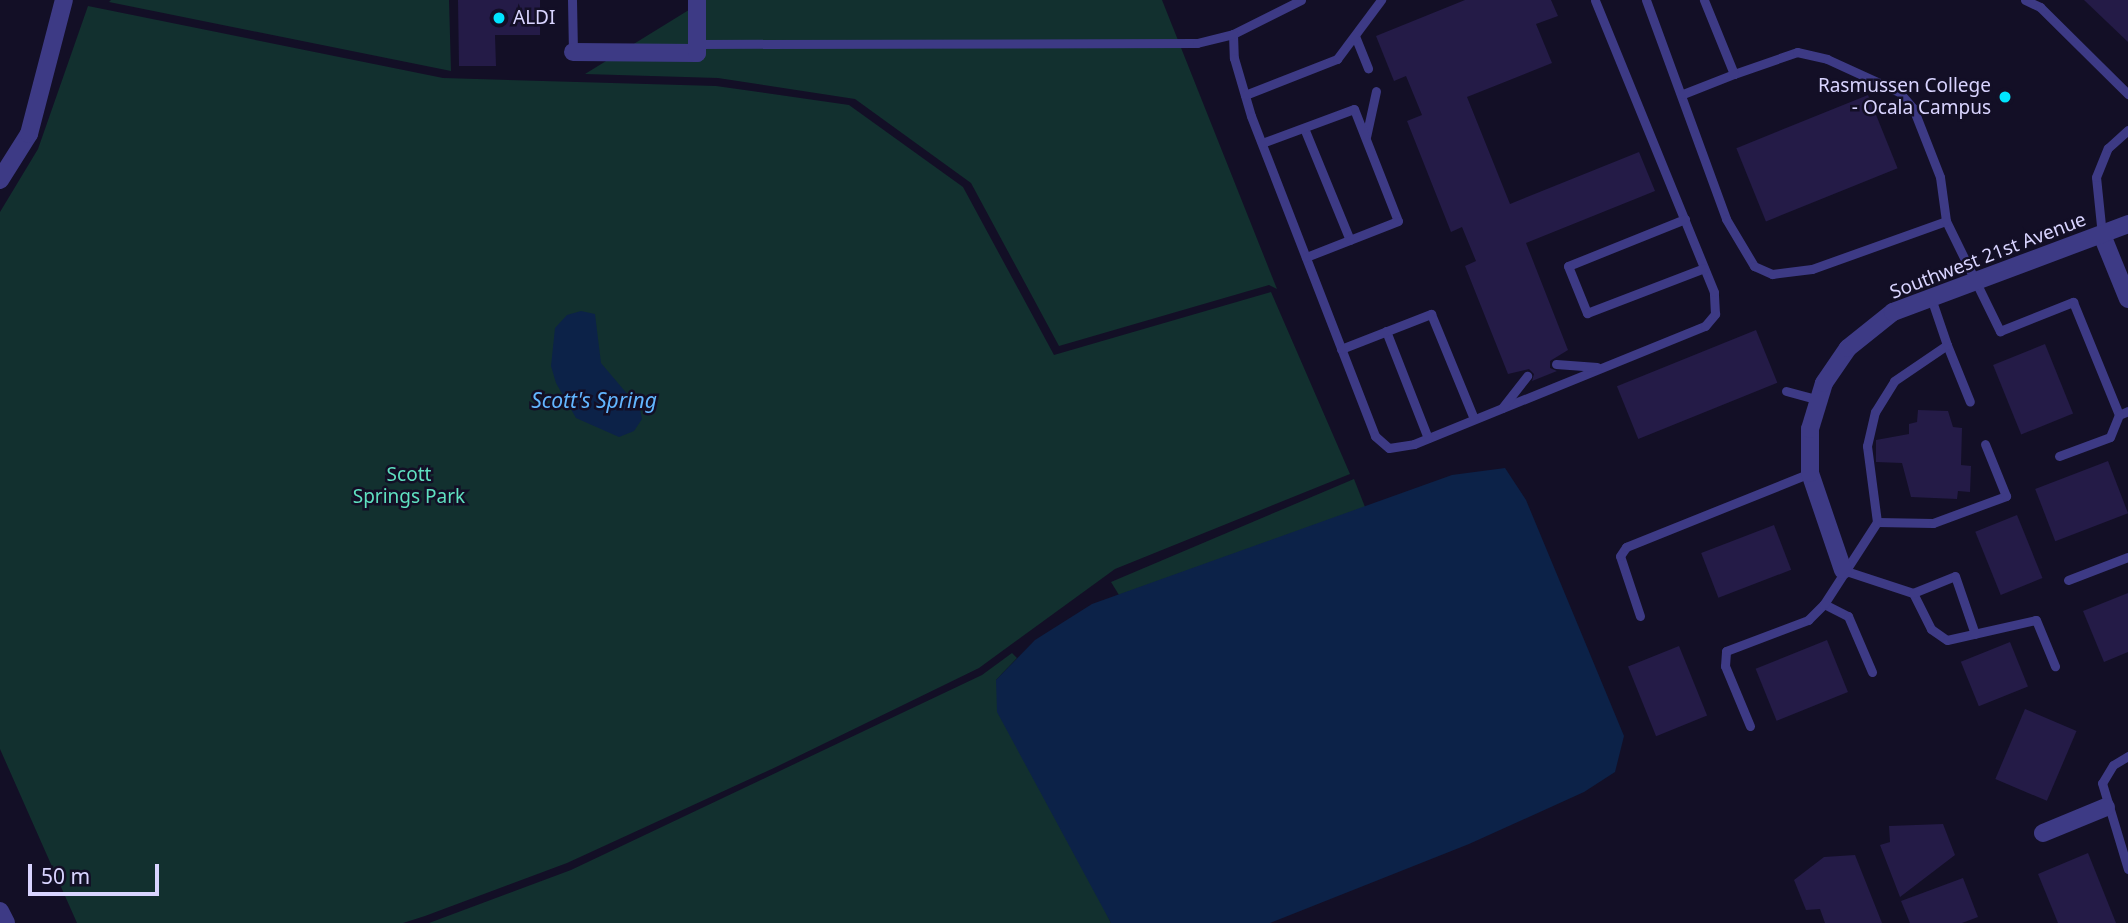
<!DOCTYPE html>
<html>
<head>
<meta charset="utf-8">
<style>
  body { margin:0 }
  #map { position:relative; width:2128px; height:923px; overflow:hidden; background:#130f26; font-family:"Noto Sans",sans-serif }
  div>[style] { position:absolute }
  .green>* { inset:0; background:#12302f }
  .water>* { inset:0; background:#0c2248 }
  .building>* { inset:0; background:#241b47; transform-origin:0 0 }
  .service>* { height:9px; margin:-4.5px; padding:0 4.5px; transform-origin:4.5px; border-radius:4.5px; background:#3d3a85 }
  .minor>* { height:18px; margin:-9px; padding:0 9px; transform-origin:9px; border-radius:9px; background:#3d3a85 }
  .tertiary>* { height:18px; margin:-9px; padding:0 9px; transform-origin:9px; border-radius:9px; background:#3d3a85 }
  .dots>* { width:19px; height:19px; translate:-50% -50%; box-sizing:border-box; border:4px solid #130f26; border-radius:50% }
  span { translate:-50% -50%; white-space:nowrap; text-align:center; line-height:1.15; -webkit-text-stroke:5px #130f26; paint-order:stroke }
  .poi-label { font-size:19px; color:#d9d4ff }
  .left { translate:0 -50%; text-align:left }
  .right { translate:-100% -50%; text-align:right }
  .street-label { font-size:19px; color:#d9d4ff }
  .park-label { font-size:19px; color:#5fe0c0 }
  .water-label { font-size:21px; color:#62b6ff; font-style:italic }
  .scale { position:absolute; left:28px; top:864px; width:131px; height:32px; box-sizing:border-box; border:4px solid #d9d4ff; border-top:0; padding-left:9px; font-size:21px; line-height:24px; white-space:nowrap; color:#d9d4ff; -webkit-text-stroke:5px #130f26; paint-order:stroke }
</style>
</head>
<body>
<div id="map">
  <div class="green">
    <i style="clip-path:polygon(111px 0,449px 0,451px 71px,109px 2px)"></i>
    <i style="clip-path:polygon(705px 0,1162px 0,1277px 289px,1269px 285px,1059px 346px,971px 183px,855px 99px,718px 78px,585px 74px)"></i>
    <i style="clip-path:polygon(88px 6px,443px 78px,716px 86px,849px 105px,963px 187px,1054px 355px,1271px 292px,1350px 474px,1115px 569px,979px 668px,776px 767px,567px 863px,425px 916px,403px 923px,77px 923px,0 749px,0 212px,38px 149px)"></i>
    <i style="clip-path:polygon(1354px 479px,1365px 507px,1119px 595px,1111px 582px)"></i>
    <i style="clip-path:polygon(1012px 653px,1017px 658px,996px 680px,1111px 923px,429px 923px,571px 870px,982px 675px)"></i>
  </div>
  <div class="water">
    <i style="clip-path:polygon(581px 311px,595px 314px,601px 363px,640px 409px,642px 419px,634px 431px,619px 437px,576px 418px,556px 383px,551px 366px,555px 328px,567px 315px)"></i>
    <i style="clip-path:polygon(1505px 468px,1526px 500px,1624px 736px,1615px 772px,1584px 792px,1469px 844px,1270px 923px,1111px 923px,997px 712px,996px 680px,1035px 640px,1092px 604px,1452px 475px)"></i>
  </div>
  <div class="building">
    <i style="clip-path:polygon(458px 0,540px 0,540px 35px,495px 35px,496px 66px,459px 66px)"></i>
    <i style="clip-path:polygon(1465px 0,1551px 0,1558px 16px,1536px 24px,1552px 63px,1467px 97px,1510px 204px,1639px 152px,1655px 191px,1526px 243px,1568px 350px,1550px 361px,1550px 368px,1557px 371px,1532px 381px,1534px 374px,1529px 369px,1508px 374px,1465px 266px,1476px 261px,1462px 227px,1451px 232px,1407px 121px,1422px 115px,1406px 76px,1394px 81px,1376px 36px)"></i>
    <i style="clip-path:polygon(2084px 0,2128px 0,2128px 42px)"></i>
    <i style="left:1868px;top:95px;width:79px;height:142px;rotate:68deg"></i>
    <i style="left:1756px;top:330px;width:57px;height:150px;rotate:68deg"></i>
    <i style="left:2045px;top:344px;width:75px;height:56px;rotate:68deg"></i>
    <i style="clip-path:polygon(1918px 410px,1948px 411px,1953px 427px,1962px 428px,1961px 465px,1971px 466px,1970px 492px,1958px 491px,1957px 499px,1911px 497px,1902px 463px,1876px 462px,1876px 440px,1909px 434px,1909px 424px,1917px 422px)"></i>
    <i style="left:2108px;top:461px;width:56px;height:78px;rotate:69deg"></i>
    <i style="left:2017px;top:515px;width:68px;height:45px;rotate:68deg"></i>
    <i style="left:1774px;top:525px;width:48px;height:78px;rotate:69deg"></i>
    <i style="clip-path:polygon(2128px 593px,2128px 652px,2104px 662px,2083px 611px)"></i>
    <i style="left:1827px;top:640px;width:56px;height:77px;rotate:68deg"></i>
    <i style="left:2010px;top:642px;width:48px;height:53px;rotate:68deg"></i>
    <i style="left:1679px;top:646px;width:75px;height:55px;rotate:68deg"></i>
    <i style="left:2025px;top:709px;width:56px;height:76px;rotate:23deg"></i>
    <i style="clip-path:polygon(1943px 824px,1955px 855px,1900px 897px,1880px 845px,1890px 842px,1889px 826px)"></i>
    <i style="clip-path:polygon(2088px 853px,2116px 923px,2058px 923px,2038px 874px)"></i>
    <i style="clip-path:polygon(1855px 855px,1882px 923px,1825px 923px,1820px 909px,1806px 910px,1794px 880px,1824px 857px)"></i>
    <i style="clip-path:polygon(1963px 878px,1978px 917px,1962px 923px,1910px 923px,1901px 901px)"></i>
  </div>
  <div class="service">
    <i style="left:572px;top:0;width:52px;rotate:88.9deg"></i>
    <i style="left:1301px;top:0;width:76px;rotate:153.4deg"></i>
    <i style="left:1233px;top:34px;width:24px;rotate:88deg"></i>
    <i style="left:1234px;top:58px;width:60px;rotate:73.7deg"></i>
    <i style="left:1251px;top:116px;width:343px;rotate:68.8deg"></i>
    <i style="left:1375px;top:436px;width:18px;rotate:41deg"></i>
    <i style="left:1389px;top:448px;width:25px;rotate:-9deg"></i>
    <i style="left:1414px;top:444px;width:314px;rotate:-22.1deg"></i>
    <i style="left:1705px;top:326px;width:16px;rotate:-50deg"></i>
    <i style="left:1715px;top:314px;width:22px;rotate:-93deg"></i>
    <i style="left:1714px;top:292px;width:315px;rotate:-112.2deg"></i>
    <i style="left:1646px;top:0;width:233px;rotate:69.9deg"></i>
    <i style="left:1726px;top:219px;width:55px;rotate:59.2deg"></i>
    <i style="left:1754px;top:266px;width:20px;rotate:24deg"></i>
    <i style="left:1772px;top:274px;width:40px;rotate:-7.1deg"></i>
    <i style="left:1812px;top:269px;width:142px;rotate:-19.7deg"></i>
    <i style="left:1946px;top:221px;width:123px;rotate:63.9deg"></i>
    <i style="left:2000px;top:331px;width:79px;rotate:-21.7deg"></i>
    <i style="left:2073px;top:302px;width:122px;rotate:67.8deg"></i>
    <i style="left:2119px;top:415px;width:10px;rotate:-24deg"></i>
    <i style="left:2025px;top:0;width:17px;rotate:25deg"></i>
    <i style="left:2040px;top:7px;width:124px;rotate:44.7deg"></i>
    <i style="left:1355px;top:36px;width:35px;rotate:68deg"></i>
    <i style="left:697px;top:44px;width:500px;rotate:-0.11deg"></i>
    <i style="left:1197px;top:43px;width:37px;rotate:-14deg"></i>
    <i style="left:1734px;top:74px;width:67px;rotate:-19.2deg"></i>
    <i style="left:1797px;top:52px;width:31px;rotate:13deg"></i>
    <i style="left:1827px;top:59px;width:79px;rotate:24.6deg"></i>
    <i style="left:1899px;top:92px;width:21px;rotate:49deg"></i>
    <i style="left:1913px;top:108px;width:74px;rotate:68.6deg"></i>
    <i style="left:1940px;top:177px;width:44px;rotate:82.2deg"></i>
    <i style="left:1683px;top:94px;width:55px;rotate:-21.4deg"></i>
    <i style="left:1734px;top:74px;width:80px;rotate:-112.1deg"></i>
    <i style="left:1245px;top:95px;width:99px;rotate:-21.4deg"></i>
    <i style="left:1337px;top:59px;width:74px;rotate:-53.3deg"></i>
    <i style="left:1304px;top:128px;width:121px;rotate:67.7deg"></i>
    <i style="left:1366px;top:137px;width:47px;rotate:-77.7deg"></i>
    <i style="left:1262px;top:143px;width:98px;rotate:-20.3deg"></i>
    <i style="left:1354px;top:109px;width:120px;rotate:68.6deg"></i>
    <i style="left:1398px;top:221px;width:99px;rotate:158.6deg"></i>
    <i style="left:1685px;top:219px;width:126px;rotate:158.1deg"></i>
    <i style="left:1568px;top:266px;width:51px;rotate:68deg"></i>
    <i style="left:1587px;top:313px;width:125px;rotate:-21deg"></i>
    <i style="left:2102px;top:235px;width:58px;rotate:-95.9deg"></i>
    <i style="left:2096px;top:177px;width:31px;rotate:-68deg"></i>
    <i style="left:2108px;top:148px;width:27px;rotate:-42deg"></i>
    <i style="left:1386px;top:331px;width:115px;rotate:68.6deg"></i>
    <i style="left:1947px;top:345px;width:61px;rotate:68deg"></i>
    <i style="left:1341px;top:349px;width:97px;rotate:-21.3deg"></i>
    <i style="left:1431px;top:314px;width:113px;rotate:67.7deg"></i>
    <i style="left:1556px;top:364px;width:41px;rotate:4.2deg"></i>
    <i style="left:1786px;top:391px;width:34px;rotate:15deg"></i>
    <i style="left:1502px;top:408px;width:41px;rotate:-52deg"></i>
    <i style="left:2059px;top:456px;width:54px;rotate:-20.4deg"></i>
    <i style="left:2110px;top:437px;width:24px;rotate:-68deg"></i>
    <i style="left:1877px;top:522px;width:56px;rotate:1deg"></i>
    <i style="left:1933px;top:523px;width:78px;rotate:-20.3deg"></i>
    <i style="left:2006px;top:496px;width:56px;rotate:-112deg"></i>
    <i style="left:1843px;top:570px;width:74px;rotate:18.2deg"></i>
    <i style="left:1913px;top:593px;width:40px;rotate:63.4deg"></i>
    <i style="left:1931px;top:629px;width:19px;rotate:35deg"></i>
    <i style="left:1947px;top:640px;width:91px;rotate:-12.7deg"></i>
    <i style="left:2036px;top:620px;width:50px;rotate:67.6deg"></i>
    <i style="left:2068px;top:580px;width:64px;rotate:-21deg"></i>
    <i style="left:1913px;top:593px;width:45px;rotate:-22deg"></i>
    <i style="left:1955px;top:576px;width:61px;rotate:71deg"></i>
    <i style="left:1824px;top:604px;width:27px;rotate:27deg"></i>
    <i style="left:1848px;top:616px;width:61px;rotate:66.8deg"></i>
    <i style="left:1640px;top:616px;width:63px;rotate:-108.4deg"></i>
    <i style="left:1620px;top:556px;width:11px;rotate:-56deg"></i>
    <i style="left:1626px;top:547px;width:198px;rotate:-21.9deg"></i>
    <i style="left:1750px;top:726px;width:65px;rotate:-112.6deg"></i>
    <i style="left:1725px;top:666px;width:15px;rotate:-86deg"></i>
    <i style="left:1726px;top:651px;width:88px;rotate:-20.7deg"></i>
    <i style="left:1808px;top:620px;width:23px;rotate:-45deg"></i>
    <i style="left:1824px;top:604px;width:98px;rotate:-57.1deg"></i>
    <i style="left:1877px;top:522px;width:77px;rotate:-97.5deg"></i>
    <i style="left:1867px;top:446px;width:35px;rotate:-77deg"></i>
    <i style="left:1875px;top:412px;width:36px;rotate:-58deg"></i>
    <i style="left:1894px;top:381px;width:64px;rotate:-34.2deg"></i>
    <i style="left:1947px;top:345px;width:50px;rotate:-108.8deg"></i>
    <i style="left:2128px;top:756px;width:17px;rotate:149deg"></i>
    <i style="left:2113px;top:765px;width:21px;rotate:121deg"></i>
    <i style="left:2102px;top:783px;width:90px;rotate:73.2deg"></i>
  </div>
  <div class="minor">
    <i style="left:573px;top:52px;width:124px;rotate:0.5deg"></i>
    <i style="left:697px;top:53px;width:53px;rotate:-90deg"></i>
    <i style="left:2102px;top:235px;width:69px;rotate:67.9deg"></i>
    <i style="left:1843px;top:570px;width:102px;rotate:-108.8deg"></i>
    <i style="left:1810px;top:473px;width:44px;rotate:-90deg"></i>
    <i style="left:1810px;top:429px;width:48px;rotate:-73.1deg"></i>
    <i style="left:1824px;top:383px;width:42px;rotate:-55.6deg"></i>
    <i style="left:1848px;top:348px;width:58px;rotate:-38.7deg"></i>
    <i style="left:1893px;top:312px;width:251px;rotate:-20.5deg"></i>
    <i style="left:2043px;top:833px;width:68px;rotate:-22.4deg"></i>
    <i style="left:0;top:911px;width:13px;rotate:63deg"></i>
  </div>
  <div class="tertiary">
    <i style="left:0;top:180px;width:54px;rotate:-57.8deg"></i>
    <i style="left:29px;top:134px;width:138px;rotate:-75.4deg"></i>
  </div>
  <div class="dots">
    <i style="left:499px;top:18px;background:#00e5ff"></i>
    <i style="left:2005px;top:97px;background:#00e5ff"></i>
  </div>
  <div class="poi-label">
    <span class="left" style="left:513px;top:18px">ALDI</span>
    <span class="right" style="left:1991px;top:97px">Rasmussen College<br>- Ocala Campus</span>
  </div>
  <div class="street-label">
    <span style="left:1988px;top:256px;rotate:-21deg">Southwest 21st Avenue</span>
  </div>
  <div class="park-label">
    <span style="left:409px;top:486px">Scott<br>Springs Park</span>
  </div>
  <div class="water-label">
    <span style="left:594px;top:400px">Scott's Spring</span>
  </div>
  <div class="scale">50 m</div>
</div>
</body>
</html>
